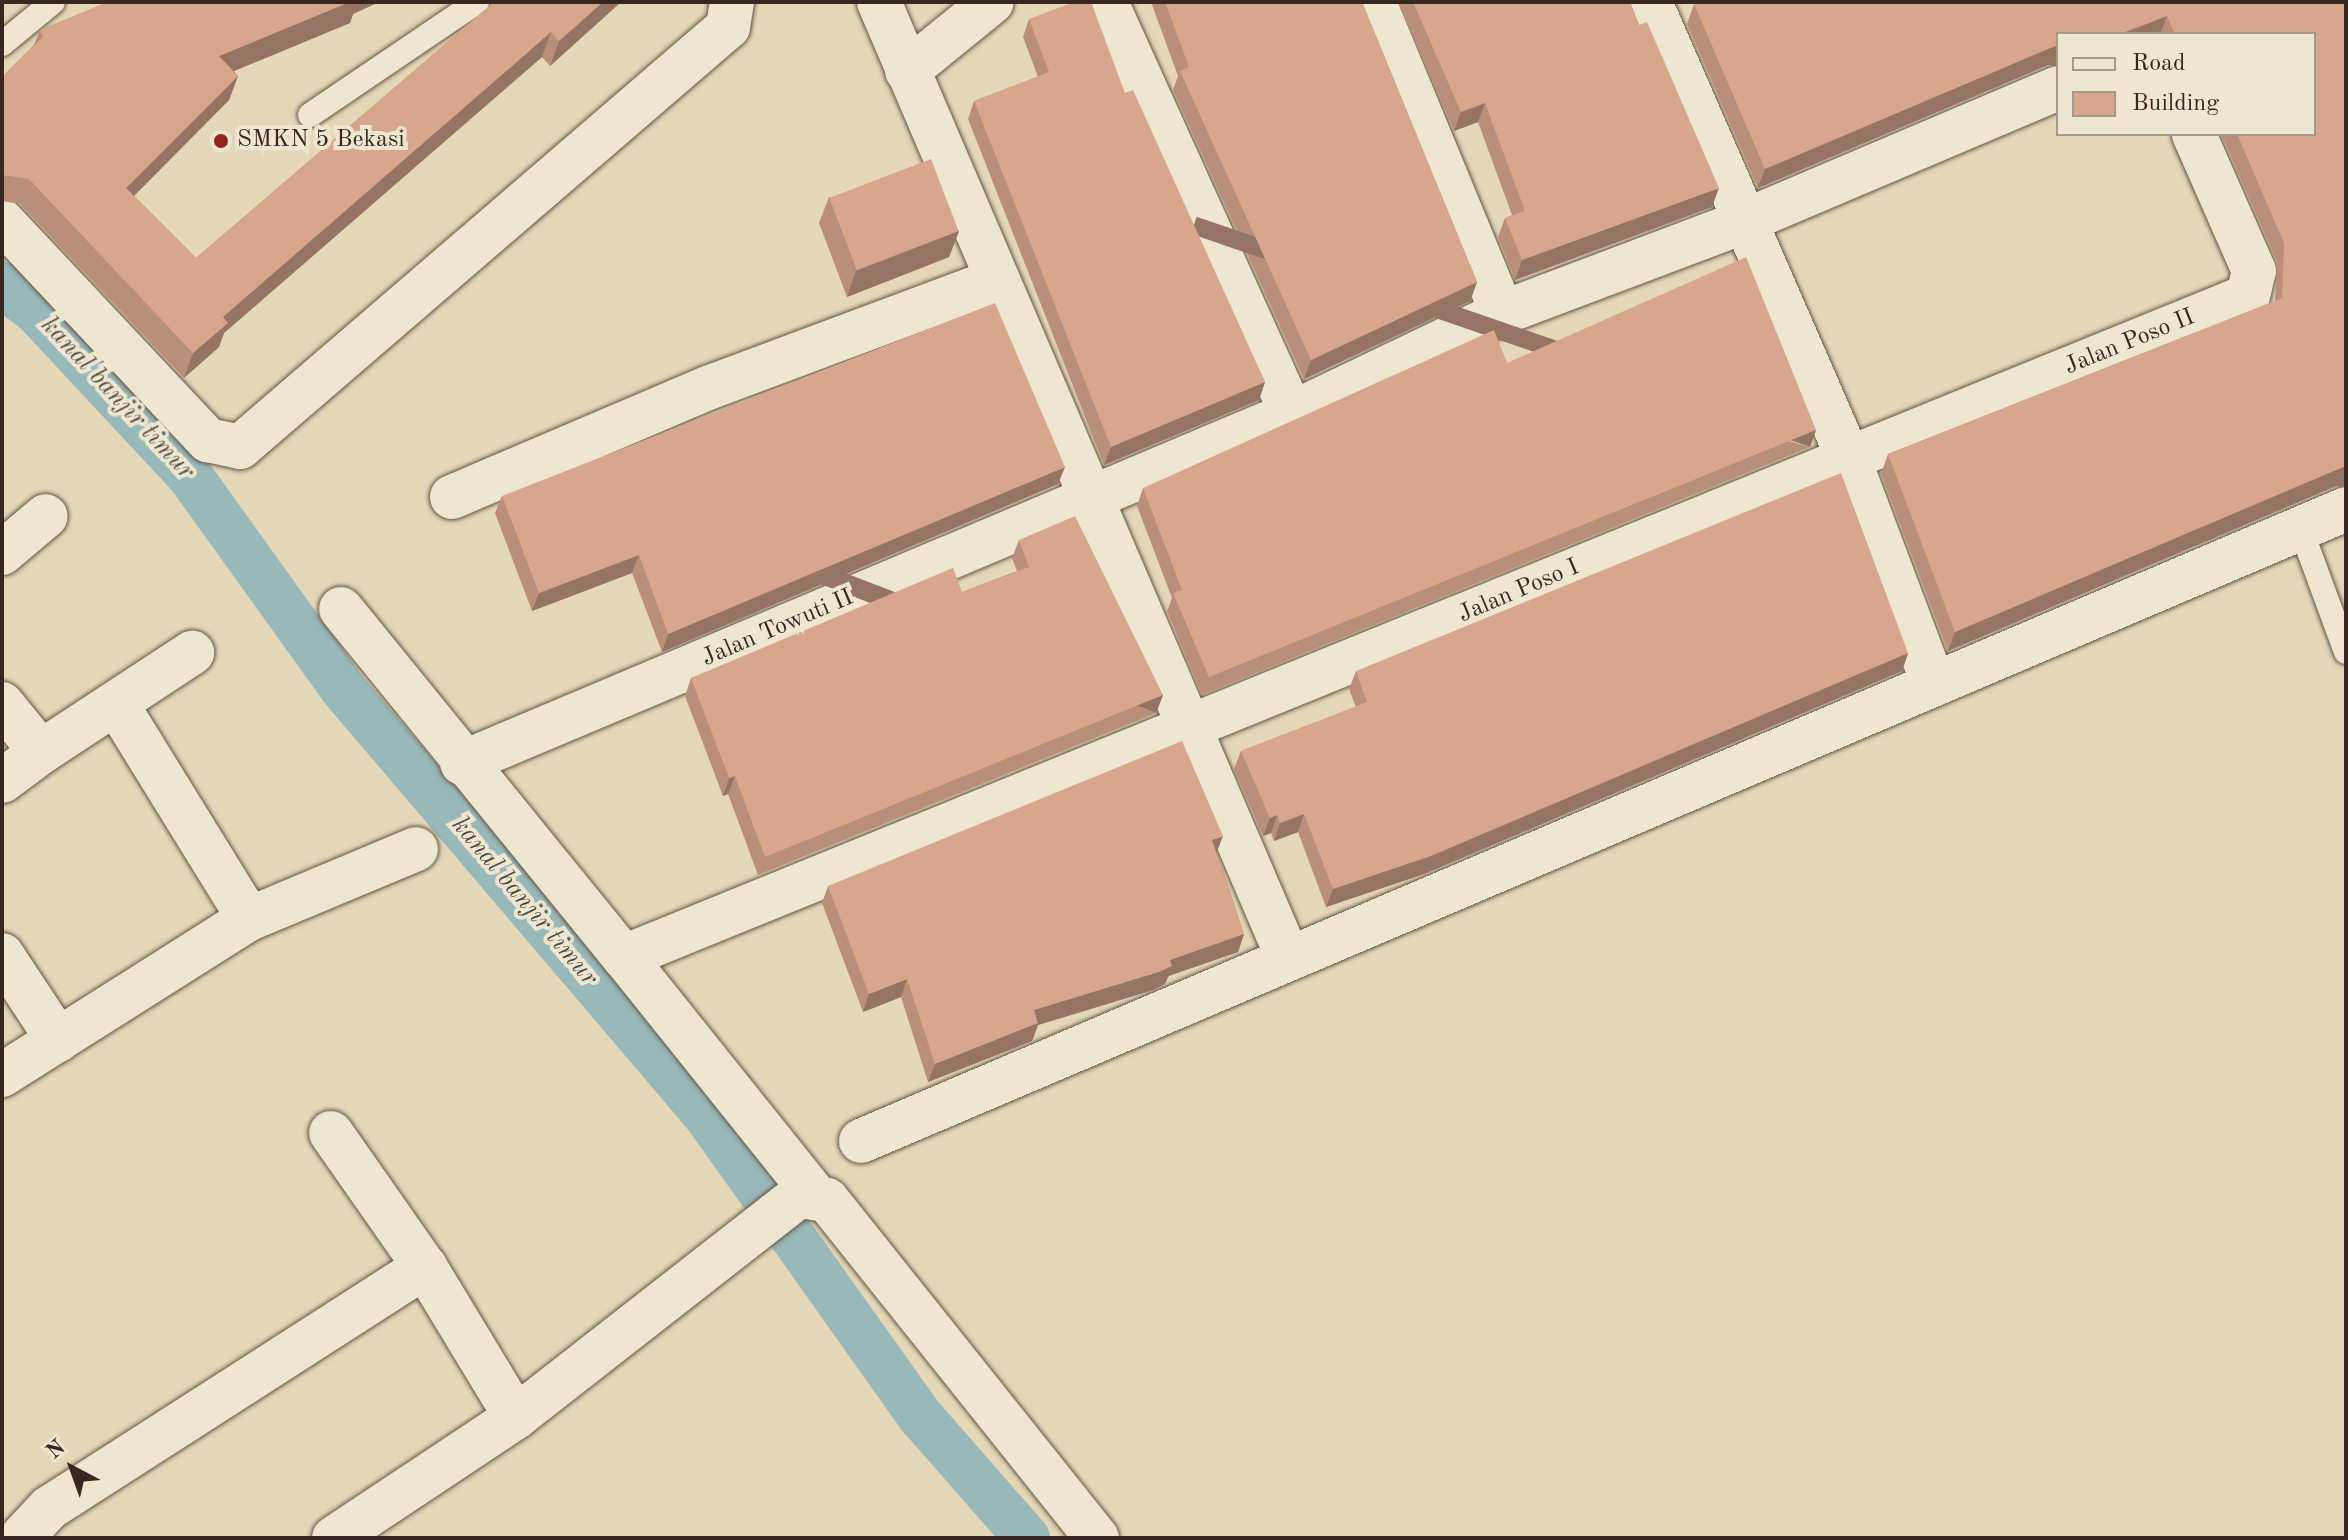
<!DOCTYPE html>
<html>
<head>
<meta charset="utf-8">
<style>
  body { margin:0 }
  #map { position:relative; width:2348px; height:1540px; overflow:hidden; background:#e5d8b8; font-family:"Old Standard TT",serif }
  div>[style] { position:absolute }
  .canal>* { height:46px; margin:-23px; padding:0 23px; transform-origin:23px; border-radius:23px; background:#99b8b9 }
  .roads { filter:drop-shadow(0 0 2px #625446) drop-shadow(0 0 2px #625446) }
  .service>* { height:24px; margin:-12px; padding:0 12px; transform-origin:12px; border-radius:12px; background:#eee6d1 }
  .minor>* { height:44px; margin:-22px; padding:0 22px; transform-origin:22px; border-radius:22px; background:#eee6d1 }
  .wall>* { inset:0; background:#b98f79 }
  .shaded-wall>* { inset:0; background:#967463; transform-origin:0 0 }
  .building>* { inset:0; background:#d7a68d; transform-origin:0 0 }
  .dots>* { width:22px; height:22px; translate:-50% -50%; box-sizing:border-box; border:4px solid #eee6d1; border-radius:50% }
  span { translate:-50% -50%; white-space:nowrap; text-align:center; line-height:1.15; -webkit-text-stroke:8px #eee6d1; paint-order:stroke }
  .poi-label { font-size:24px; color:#362820 }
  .left { translate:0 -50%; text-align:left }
  .street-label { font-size:24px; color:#362820 }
  .water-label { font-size:26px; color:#4f4c46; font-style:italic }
  .frame { position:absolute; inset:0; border:4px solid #362820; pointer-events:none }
  .legend { position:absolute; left:2056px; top:32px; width:260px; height:104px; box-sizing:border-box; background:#eee6d1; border:2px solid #a49a8a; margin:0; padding:10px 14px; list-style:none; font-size:24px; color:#362820 }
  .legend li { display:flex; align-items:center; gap:16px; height:40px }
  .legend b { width:40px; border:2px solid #a49a8a }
  .north { position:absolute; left:32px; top:1428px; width:80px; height:80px; -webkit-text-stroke:6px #eee6d1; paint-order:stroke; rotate:319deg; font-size:22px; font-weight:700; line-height:32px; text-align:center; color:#362820 }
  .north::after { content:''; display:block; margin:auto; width:28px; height:36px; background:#362820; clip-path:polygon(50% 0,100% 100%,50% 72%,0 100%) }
</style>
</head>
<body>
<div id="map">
  <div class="canal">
    <i style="left:2px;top:285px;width:44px;rotate:37.6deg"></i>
    <i style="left:37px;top:312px;width:224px;rotate:47deg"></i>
    <i style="left:190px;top:476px;width:262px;rotate:54.3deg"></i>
    <i style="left:343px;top:689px;width:560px;rotate:49.57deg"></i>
    <i style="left:706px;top:1115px;width:371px;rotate:54.6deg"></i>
    <i style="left:921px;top:1417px;width:161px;rotate:48.8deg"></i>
  </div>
  <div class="roads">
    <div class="service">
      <i style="left:2px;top:44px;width:66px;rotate:-39.5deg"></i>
      <i style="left:310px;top:115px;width:202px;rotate:-34.1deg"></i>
      <i style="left:2300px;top:527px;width:133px;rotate:69.8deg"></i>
    </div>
    <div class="minor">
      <i style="left:879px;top:2px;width:1040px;rotate:66.84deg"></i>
      <i style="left:1106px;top:2px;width:451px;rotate:65.7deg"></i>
      <i style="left:1374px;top:2px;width:336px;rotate:67.6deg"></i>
      <i style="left:1650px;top:2px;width:493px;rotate:66.5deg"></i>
      <i style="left:1847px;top:454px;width:245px;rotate:69.4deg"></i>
      <i style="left:907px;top:71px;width:109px;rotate:-39.1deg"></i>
      <i style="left:2px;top:221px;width:301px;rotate:46.8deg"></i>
      <i style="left:208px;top:440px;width:33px;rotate:12deg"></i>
      <i style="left:240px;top:447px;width:644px;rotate:-40.72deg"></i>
      <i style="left:728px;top:27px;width:25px;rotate:-81deg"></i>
      <i style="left:452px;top:497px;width:278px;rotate:-23.1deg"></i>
      <i style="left:708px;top:388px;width:309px;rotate:-20.5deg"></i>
      <i style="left:2px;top:553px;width:57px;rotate:-40.1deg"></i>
      <i style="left:341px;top:609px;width:449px;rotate:50.9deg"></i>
      <i style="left:624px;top:957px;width:1753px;rotate:-22.15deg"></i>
      <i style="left:2248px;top:296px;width:26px;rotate:-77deg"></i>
      <i style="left:2254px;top:271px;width:150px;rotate:-113.7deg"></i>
      <i style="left:2px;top:704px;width:62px;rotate:50.9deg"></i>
      <i style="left:41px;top:752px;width:181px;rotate:-33.3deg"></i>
      <i style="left:117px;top:705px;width:251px;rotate:58.3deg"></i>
      <i style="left:462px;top:763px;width:901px;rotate:-22.86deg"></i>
      <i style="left:1292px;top:413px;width:233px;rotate:-25.5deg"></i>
      <i style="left:1502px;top:313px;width:260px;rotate:-20.7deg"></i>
      <i style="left:1745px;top:221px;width:340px;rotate:-23deg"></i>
      <i style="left:2px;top:781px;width:49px;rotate:-36.6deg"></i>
      <i style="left:2px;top:955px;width:102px;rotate:56.6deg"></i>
      <i style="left:624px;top:957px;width:305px;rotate:51.3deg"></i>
      <i style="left:2px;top:1075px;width:292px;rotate:-32.3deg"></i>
      <i style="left:249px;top:919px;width:181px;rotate:-22.7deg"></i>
      <i style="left:331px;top:1133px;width:164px;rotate:55deg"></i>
      <i style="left:425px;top:1267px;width:175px;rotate:58.8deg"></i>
      <i style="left:516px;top:1417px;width:359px;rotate:-38deg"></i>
      <i style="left:799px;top:1196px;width:28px;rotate:8deg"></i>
      <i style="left:827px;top:1200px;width:433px;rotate:51.4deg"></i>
      <i style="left:861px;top:1141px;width:1614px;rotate:-23.05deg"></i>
      <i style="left:21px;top:1538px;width:41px;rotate:-47deg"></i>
      <i style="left:49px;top:1508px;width:447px;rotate:-32.7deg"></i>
      <i style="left:334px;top:1538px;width:219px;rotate:-33.6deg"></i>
    </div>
  </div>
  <div class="wall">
    <i style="clip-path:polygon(108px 2px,379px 2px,353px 14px,350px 23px,234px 71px,238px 76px,229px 100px,134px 196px,196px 258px,494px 2px,621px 2px,550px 66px,542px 57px,224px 333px,219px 347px,184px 378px,20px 204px,2px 201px,2px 77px,34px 45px,40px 30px)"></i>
    <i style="clip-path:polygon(1151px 2px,1362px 2px,1477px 282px,1470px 301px,1304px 379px,1173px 90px,1178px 76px)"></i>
    <i style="clip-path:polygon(1398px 2px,1630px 2px,1712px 207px,1515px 280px,1498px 237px,1505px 218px,1512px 215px,1478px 122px,1454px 131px)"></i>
    <i style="clip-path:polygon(2346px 2px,2336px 486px,1948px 651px,1881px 474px,1888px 454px,2275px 301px,2277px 262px,2221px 134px,2314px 134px,2314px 34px,2058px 34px,2048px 65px,1758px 188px,1687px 24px,1694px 4px)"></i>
    <i style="clip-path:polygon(1029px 19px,1125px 93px,1265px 382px,1259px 400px,1104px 465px,968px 119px,974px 101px,1038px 77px,1023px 37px)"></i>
    <i style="clip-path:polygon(829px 197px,959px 231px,949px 257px,847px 297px,819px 223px)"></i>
    <i style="clip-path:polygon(1507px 363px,1810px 447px,1202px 695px,1167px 611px,1172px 598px,1137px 506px,1143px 488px)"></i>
    <i style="clip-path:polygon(1058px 484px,662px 652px,632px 573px,532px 611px,495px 513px,502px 496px)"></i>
    <i style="clip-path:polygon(1019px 540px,1163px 695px,1156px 713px,758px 875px,728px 794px,723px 796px,685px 696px,691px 678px,962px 592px,1017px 571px,1012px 558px)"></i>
    <i style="clip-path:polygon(1908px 653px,1902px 671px,1424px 874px,1326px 907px,1298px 832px,1274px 841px,1271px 833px,1263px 836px,1234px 769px,1241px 751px,1356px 707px,1349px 689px,1356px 671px)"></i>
    <i style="clip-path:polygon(1217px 852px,1244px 934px,1238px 952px,1169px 976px,1165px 984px,1153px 990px,1038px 1025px,1032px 1041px,928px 1082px,901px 997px,863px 1012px,822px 903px,828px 886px)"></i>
  </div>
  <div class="shaded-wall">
    <i style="clip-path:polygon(350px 2px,379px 2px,353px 14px,350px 23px,210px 81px,219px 56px)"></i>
    <i style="clip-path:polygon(603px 2px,621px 2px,550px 66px,559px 41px)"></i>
    <i style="clip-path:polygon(2167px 16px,2160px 34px,2120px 34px)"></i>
    <i style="clip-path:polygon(551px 32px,542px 57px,224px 333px,219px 347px,184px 378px,193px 353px,223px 317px)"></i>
    <i style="clip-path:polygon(2055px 46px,2058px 46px,2058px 66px,2048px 65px,1758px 188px,1765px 169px)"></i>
    <i style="clip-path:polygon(238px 76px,229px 100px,117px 213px,126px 188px)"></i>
    <i style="clip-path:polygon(1485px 103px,1478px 122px,1454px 131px,1461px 112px)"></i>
    <i style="clip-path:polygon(1719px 188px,1712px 207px,1515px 280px,1522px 260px)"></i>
    <i style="clip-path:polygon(959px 231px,949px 257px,847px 297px,856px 271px)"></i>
    <i style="clip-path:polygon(1477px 282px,1470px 301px,1304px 379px,1311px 360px)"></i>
    <i style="clip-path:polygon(1265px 382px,1259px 400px,1104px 465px,1111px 447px)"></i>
    <i style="left:1816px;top:430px;width:18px;height:655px;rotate:109deg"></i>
    <i style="clip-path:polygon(1065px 467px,1058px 484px,662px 652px,668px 634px)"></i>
    <i style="clip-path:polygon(2343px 467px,2346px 467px,2346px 487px,2336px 486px,1948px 651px,1955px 632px)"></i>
    <i style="clip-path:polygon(639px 555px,632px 573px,532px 611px,539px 593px)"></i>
    <i style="clip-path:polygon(1908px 653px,1902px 671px,1424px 874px,1326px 907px,1333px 889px)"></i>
    <i style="left:1163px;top:695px;width:19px;height:430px;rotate:111deg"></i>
    <i style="clip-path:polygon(735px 776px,728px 794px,723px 796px,729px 778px)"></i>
    <i style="clip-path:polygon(1304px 814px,1298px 832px,1274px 841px,1280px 823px)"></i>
    <i style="clip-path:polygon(1277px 815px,1271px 833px,1263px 836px,1270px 818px)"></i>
    <i style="clip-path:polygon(1223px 836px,1216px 854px,1212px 840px)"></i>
    <i style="clip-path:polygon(1244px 934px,1238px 952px,1168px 976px,1165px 984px,1153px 990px,1038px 1025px,1032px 1041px,928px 1082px,935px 1064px,1034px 1010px,1170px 960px)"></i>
    <i style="clip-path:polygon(907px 979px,901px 997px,863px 1012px,869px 994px)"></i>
  </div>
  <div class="building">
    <i style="clip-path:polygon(108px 2px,350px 2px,219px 56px,238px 76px,126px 188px,196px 258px,494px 2px,603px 2px,559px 41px,551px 32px,223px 317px,228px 323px,193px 353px,29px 179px,2px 175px,2px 77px,43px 37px,40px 30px)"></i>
    <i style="clip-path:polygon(1074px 2px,1091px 2px,1125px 93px,1133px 90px,1265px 382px,1111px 447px,974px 101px,1049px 72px,1029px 19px)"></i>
    <i style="clip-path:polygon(1165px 2px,1362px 2px,1477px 282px,1311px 360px,1180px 71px,1189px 67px)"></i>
    <i style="clip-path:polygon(1413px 2px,1630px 2px,1639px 25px,1647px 22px,1719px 188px,1522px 260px,1505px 218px,1525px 211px,1485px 103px,1461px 112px)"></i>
    <i style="clip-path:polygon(1699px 2px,2346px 2px,2346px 467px,2343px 467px,1955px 632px,1888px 454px,2282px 298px,2284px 243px,2237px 134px,2314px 134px,2314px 34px,2175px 34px,2167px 16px,2120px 34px,2058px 34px,2058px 46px,2055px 46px,1765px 169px,1694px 4px)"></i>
    <i style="left:931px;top:159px;width:77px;height:109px;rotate:69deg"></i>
    <i style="clip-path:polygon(1746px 257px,1816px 430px,1209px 677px,1173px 593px,1182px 590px,1143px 488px,1494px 330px,1507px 363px)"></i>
    <i style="clip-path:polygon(995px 303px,1065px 467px,668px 634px,639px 555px,539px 593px,502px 496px)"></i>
    <i style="clip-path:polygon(1841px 473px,1908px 653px,1431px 856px,1333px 889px,1304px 814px,1280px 823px,1277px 815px,1270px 818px,1241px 751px,1367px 702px,1356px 671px)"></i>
    <i style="clip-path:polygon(1075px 516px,1163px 695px,765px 857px,735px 776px,729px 778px,691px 678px,953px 568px,962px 592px,1029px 567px,1019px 540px)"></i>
    <i style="clip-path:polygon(1182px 741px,1223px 836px,1212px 840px,1244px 934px,1170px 960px,1172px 966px,1159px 972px,1034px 1010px,1038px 1023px,935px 1064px,907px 979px,869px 994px,828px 886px)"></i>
  </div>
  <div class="dots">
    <i style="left:221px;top:141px;background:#8f2418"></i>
  </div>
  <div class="poi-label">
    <span class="left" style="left:237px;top:141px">SMKN 5 Bekasi</span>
  </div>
  <div class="street-label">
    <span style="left:2130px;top:343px;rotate:-22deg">Jalan Poso II</span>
    <span style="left:1519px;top:592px;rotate:-23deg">Jalan Poso I</span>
    <span style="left:778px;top:629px;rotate:-23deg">Jalan Towuti II</span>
  </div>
  <div class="water-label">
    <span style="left:117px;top:399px;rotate:47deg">kanal banjir timur</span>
    <span style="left:524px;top:902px;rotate:50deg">kanal banjir timur</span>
  </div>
  <div class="frame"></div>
  <ul class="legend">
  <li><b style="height:10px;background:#eee6d1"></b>Road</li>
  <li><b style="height:22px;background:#d7a68d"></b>Building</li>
  </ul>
  <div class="north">N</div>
</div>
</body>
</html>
